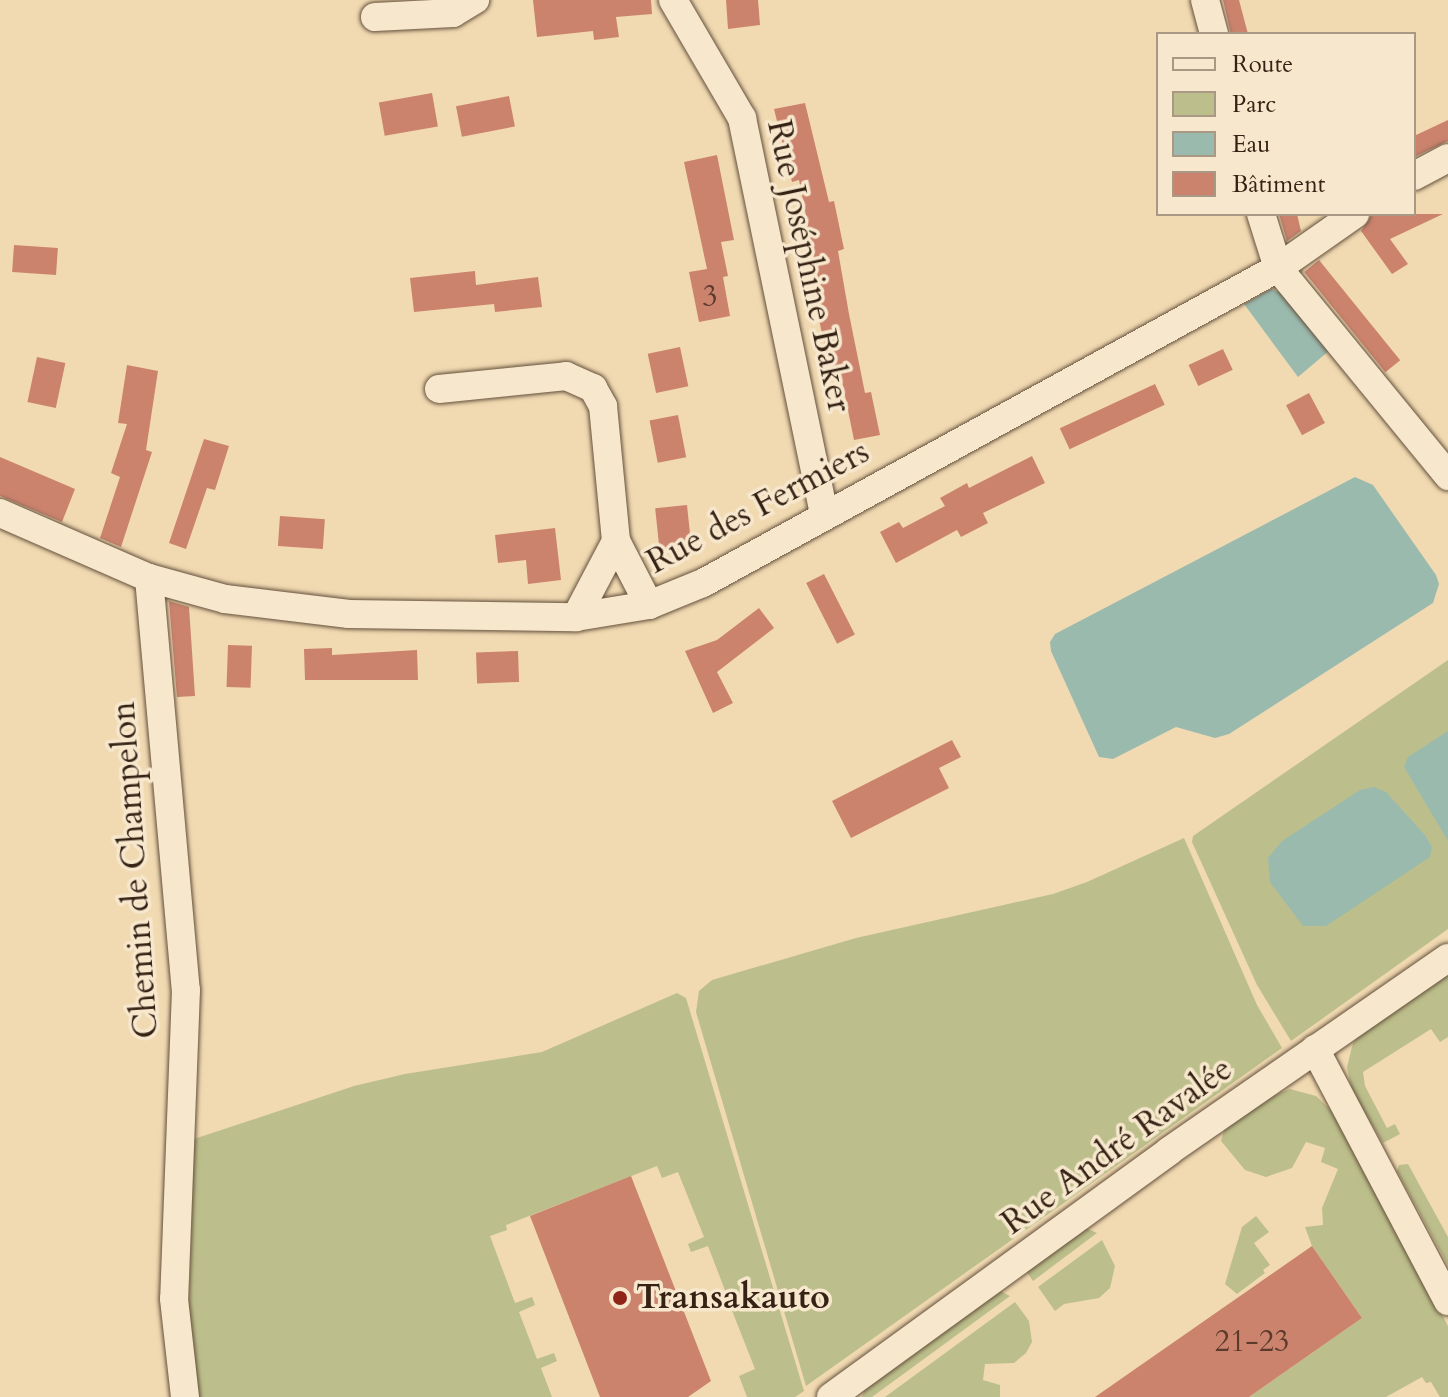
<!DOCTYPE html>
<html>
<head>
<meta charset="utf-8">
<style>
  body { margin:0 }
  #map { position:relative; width:1448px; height:1397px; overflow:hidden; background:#f1dab2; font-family:Cardo,serif }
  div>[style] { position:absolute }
  .green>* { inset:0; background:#bcbf8b }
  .water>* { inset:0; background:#9bbaae }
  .building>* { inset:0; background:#cb836e; transform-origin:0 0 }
  .roads { filter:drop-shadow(0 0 2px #64503c) drop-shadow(0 0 2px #64503c) }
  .minor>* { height:28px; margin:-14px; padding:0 14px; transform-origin:14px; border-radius:14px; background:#f6e7cd }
  .dots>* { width:22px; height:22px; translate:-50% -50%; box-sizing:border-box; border:4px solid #f6e7cd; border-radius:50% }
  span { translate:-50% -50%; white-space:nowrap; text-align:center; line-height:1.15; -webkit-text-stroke:7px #f6e7cd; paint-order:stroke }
  .number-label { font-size:30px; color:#5a3a2a }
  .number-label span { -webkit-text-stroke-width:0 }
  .street-label { font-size:34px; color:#352214 }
  .poi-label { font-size:34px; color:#352214; font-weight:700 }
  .left { translate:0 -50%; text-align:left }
  .legend { position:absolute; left:1156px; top:32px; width:260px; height:184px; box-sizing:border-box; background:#f6e7cd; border:2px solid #a99883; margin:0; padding:10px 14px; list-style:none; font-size:24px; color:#352214 }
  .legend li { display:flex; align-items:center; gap:16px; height:40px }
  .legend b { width:40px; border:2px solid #a99883 }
</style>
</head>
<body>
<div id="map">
  <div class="green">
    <i style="clip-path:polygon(1448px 660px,1448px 929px,1291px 1041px,1257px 985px,1192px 842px,1193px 836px)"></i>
    <i style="clip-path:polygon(1184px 838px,1257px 1005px,1282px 1048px,806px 1386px,696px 1012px,699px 991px,712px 980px,856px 938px,1053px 894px,1087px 882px)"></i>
    <i style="clip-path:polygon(1448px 973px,1448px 1037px,1440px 1042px,1431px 1029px,1363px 1072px,1365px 1086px,1387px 1128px,1395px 1124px,1400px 1134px,1383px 1143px,1352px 1091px,1347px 1067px,1353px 1043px,1359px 1035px)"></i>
    <i style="clip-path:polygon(677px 993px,686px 998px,804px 1391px,795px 1397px,747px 1397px,739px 1376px,755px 1369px,729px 1303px,713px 1309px,709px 1300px,726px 1293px,708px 1246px,691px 1252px,688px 1244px,704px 1237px,678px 1172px,662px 1178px,657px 1166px,506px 1225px,507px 1230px,490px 1236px,515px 1303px,532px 1297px,535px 1305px,519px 1312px,537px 1359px,554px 1353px,557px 1361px,541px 1368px,552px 1397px,195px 1397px,189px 1308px,194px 1139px,354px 1086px,405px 1074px,542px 1052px)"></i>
    <i style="clip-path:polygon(1290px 1089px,1316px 1096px,1338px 1117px,1448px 1326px,1448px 1397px,1440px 1397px,1431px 1382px,1426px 1383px,1422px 1377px,1386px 1397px,1249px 1397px,1362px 1318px,1312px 1246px,1305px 1227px,1323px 1225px,1322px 1208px,1338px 1169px,1321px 1162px,1325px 1148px,1306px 1142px,1292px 1168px,1266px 1177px,1245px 1170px,1221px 1141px,1225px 1127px,1273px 1096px)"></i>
    <i style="clip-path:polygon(1408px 1164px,1448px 1237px,1448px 1265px,1397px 1171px,1399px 1165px)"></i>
    <i style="clip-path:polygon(1256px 1216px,1269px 1232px,1254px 1243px,1270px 1265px,1263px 1270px,1265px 1273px,1237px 1294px,1225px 1284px,1242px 1227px)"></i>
    <i style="clip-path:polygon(1086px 1228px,1097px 1233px,1033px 1281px,1024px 1268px)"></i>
    <i style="clip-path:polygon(1102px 1240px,1115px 1266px,1110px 1288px,1099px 1298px,1064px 1304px,1055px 1311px,1038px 1287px)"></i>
    <i style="clip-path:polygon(998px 1290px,1010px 1296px,872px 1397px,862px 1397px,866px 1386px)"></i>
    <i style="clip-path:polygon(1015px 1302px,1029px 1321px,1032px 1342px,1026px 1353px,1014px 1363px,985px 1364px,983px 1380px,1000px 1385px,1000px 1397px,885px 1397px)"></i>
  </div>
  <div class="water">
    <i style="clip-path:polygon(1271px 289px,1285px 294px,1330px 350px,1298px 377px,1244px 304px)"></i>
    <i style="clip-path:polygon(1355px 477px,1373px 485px,1436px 575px,1439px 584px,1433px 603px,1229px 734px,1215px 738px,1176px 727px,1113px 759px,1099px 757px,1051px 651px,1050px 642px,1055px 634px)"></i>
    <i style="clip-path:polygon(1448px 731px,1448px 841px,1404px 767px,1408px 757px)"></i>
    <i style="clip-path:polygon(1374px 787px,1386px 792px,1425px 835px,1432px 847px,1430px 857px,1326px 926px,1303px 926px,1270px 882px,1268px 858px,1282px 841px,1360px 790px)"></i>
  </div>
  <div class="building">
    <i style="clip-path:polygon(533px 0,651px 0,652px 14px,616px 17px,619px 37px,594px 40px,593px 31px,537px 37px)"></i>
    <i style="clip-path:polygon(726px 0,758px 0,760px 25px,728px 29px)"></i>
    <i style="clip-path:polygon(1223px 0,1239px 0,1248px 34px,1231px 34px)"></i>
    <i style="left:432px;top:93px;width:34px;height:54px;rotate:80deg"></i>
    <i style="left:509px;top:96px;width:31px;height:54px;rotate:79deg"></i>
    <i style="clip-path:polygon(805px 103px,829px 202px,834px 201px,844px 249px,838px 251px,849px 314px,865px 393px,871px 392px,880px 435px,854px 440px,841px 376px,832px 377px,819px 320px,813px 287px,819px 286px,812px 247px,808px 248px,804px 227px,808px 226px,799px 180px,792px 182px,774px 109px)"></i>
    <i style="clip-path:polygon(1448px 120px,1448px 141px,1414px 157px,1414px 136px)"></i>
    <i style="clip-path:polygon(717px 155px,734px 240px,721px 242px,728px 276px,723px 277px,730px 316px,699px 322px,689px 272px,707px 269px,684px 162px)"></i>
    <i style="clip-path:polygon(1279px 214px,1297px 214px,1301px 231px,1287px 241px)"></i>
    <i style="clip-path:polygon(1372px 214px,1443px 214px,1390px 239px,1408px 264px,1392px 274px,1361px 231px)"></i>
    <i style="left:14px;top:245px;width:44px;height:27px;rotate:4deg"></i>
    <i style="left:1319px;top:260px;width:129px;height:19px;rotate:51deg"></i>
    <i style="clip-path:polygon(475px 271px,476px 285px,538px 277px,542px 307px,495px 312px,494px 304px,414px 312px,410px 278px)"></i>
    <i style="left:680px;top:347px;width:40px;height:33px;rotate:78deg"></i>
    <i style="left:1223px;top:349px;width:23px;height:38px;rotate:65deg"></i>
    <i style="left:37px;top:357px;width:29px;height:46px;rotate:12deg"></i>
    <i style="clip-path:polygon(127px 365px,158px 371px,146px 450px,152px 452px,121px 547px,100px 538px,120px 477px,111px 473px,127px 424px,118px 423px)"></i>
    <i style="left:1155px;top:384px;width:23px;height:105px;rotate:65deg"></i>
    <i style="left:1309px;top:393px;width:34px;height:26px;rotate:62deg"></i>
    <i style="left:678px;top:415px;width:43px;height:29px;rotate:79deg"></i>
    <i style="clip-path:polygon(204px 439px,229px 446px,215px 490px,207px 488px,186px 549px,169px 543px)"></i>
    <i style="clip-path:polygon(1032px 456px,1045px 483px,983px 513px,988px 523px,961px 537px,957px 530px,896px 563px,880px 532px,899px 522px,903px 528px,945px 506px,940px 498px,967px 483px,969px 488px)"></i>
    <i style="clip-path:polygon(0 457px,75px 489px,62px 522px,0 496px)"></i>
    <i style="left:687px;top:505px;width:44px;height:32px;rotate:84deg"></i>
    <i style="left:280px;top:516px;width:45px;height:30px;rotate:4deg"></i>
    <i style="clip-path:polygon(555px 528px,561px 580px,528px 584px,526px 560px,498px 563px,495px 535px)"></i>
    <i style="left:824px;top:574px;width:68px;height:20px;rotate:63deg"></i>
    <i style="clip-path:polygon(169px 601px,189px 607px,195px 696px,177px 697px)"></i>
    <i style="clip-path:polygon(759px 608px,774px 628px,717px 672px,733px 703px,713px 713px,685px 651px,717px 640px)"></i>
    <i style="left:228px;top:645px;width:24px;height:42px;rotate:2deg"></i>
    <i style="clip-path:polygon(332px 648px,332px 655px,417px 650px,418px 680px,305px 680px,304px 649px)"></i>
    <i style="left:518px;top:651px;width:31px;height:42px;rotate:88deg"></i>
    <i style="clip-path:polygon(952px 740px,961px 757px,939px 768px,949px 788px,851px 838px,832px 801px)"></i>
    <i style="clip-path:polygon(631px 1176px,711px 1381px,688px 1397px,600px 1397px,530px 1216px)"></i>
    <i style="clip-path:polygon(1312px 1246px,1362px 1318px,1249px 1397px,1095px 1397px)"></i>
  </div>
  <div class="roads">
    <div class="minor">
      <i style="left:673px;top:0;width:137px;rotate:59.7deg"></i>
      <i style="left:742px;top:118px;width:405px;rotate:78.3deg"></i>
      <i style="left:1205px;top:0;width:35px;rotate:75deg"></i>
      <i style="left:375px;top:17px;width:78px;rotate:-2.9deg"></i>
      <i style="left:453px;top:13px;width:26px;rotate:-31deg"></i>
      <i style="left:1414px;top:176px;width:38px;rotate:-28deg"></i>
      <i style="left:1261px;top:214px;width:57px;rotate:72.5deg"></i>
      <i style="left:1278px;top:268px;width:269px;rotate:50.7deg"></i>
      <i style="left:439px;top:389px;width:128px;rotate:-5.8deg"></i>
      <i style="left:566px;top:376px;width:30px;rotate:24deg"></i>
      <i style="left:593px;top:388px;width:21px;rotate:61deg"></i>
      <i style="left:603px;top:406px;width:136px;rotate:84.5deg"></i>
      <i style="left:616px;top:541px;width:72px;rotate:62.7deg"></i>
      <i style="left:0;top:513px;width:163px;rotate:23.6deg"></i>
      <i style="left:149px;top:578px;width:79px;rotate:15.4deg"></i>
      <i style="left:225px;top:599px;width:125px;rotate:6.9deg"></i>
      <i style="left:349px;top:614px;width:227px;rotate:0.8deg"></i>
      <i style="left:576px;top:617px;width:74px;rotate:-9.3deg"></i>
      <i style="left:649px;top:605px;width:58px;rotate:-22.2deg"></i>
      <i style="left:703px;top:583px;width:656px;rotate:-28.72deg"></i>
      <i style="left:1278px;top:268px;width:94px;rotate:-35deg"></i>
      <i style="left:149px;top:578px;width:414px;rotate:84.9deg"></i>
      <i style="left:186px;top:990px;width:309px;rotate:92.2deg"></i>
      <i style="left:174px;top:1299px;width:99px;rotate:83.6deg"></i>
      <i style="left:576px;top:617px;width:86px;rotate:-62.2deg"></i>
      <i style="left:1315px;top:1049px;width:285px;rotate:62.2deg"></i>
      <i style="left:831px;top:1397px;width:418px;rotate:-36deg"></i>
      <i style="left:1169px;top:1151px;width:339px;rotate:-34.7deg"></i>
    </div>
  </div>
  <div class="dots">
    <i style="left:620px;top:1298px;background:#8f2418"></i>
  </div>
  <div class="number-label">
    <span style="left:710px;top:297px">3</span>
    <span style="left:1252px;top:1342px">21-23</span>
  </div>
  <div class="street-label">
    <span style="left:809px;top:266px;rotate:78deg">Rue Joséphine Baker</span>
    <span style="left:758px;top:507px;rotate:-28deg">Rue des Fermiers</span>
    <span style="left:135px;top:870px;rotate:-94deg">Chemin de Champelon</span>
    <span style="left:1117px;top:1146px;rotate:-36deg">Rue André Ravalée</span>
  </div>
  <div class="poi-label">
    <span class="left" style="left:636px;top:1298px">Transakauto</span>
  </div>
  <ul class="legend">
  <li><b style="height:10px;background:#f6e7cd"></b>Route</li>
  <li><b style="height:22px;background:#bcbf8b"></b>Parc</li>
  <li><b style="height:22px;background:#9bbaae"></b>Eau</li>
  <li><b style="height:22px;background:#cb836e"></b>Bâtiment</li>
  </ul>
</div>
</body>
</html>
